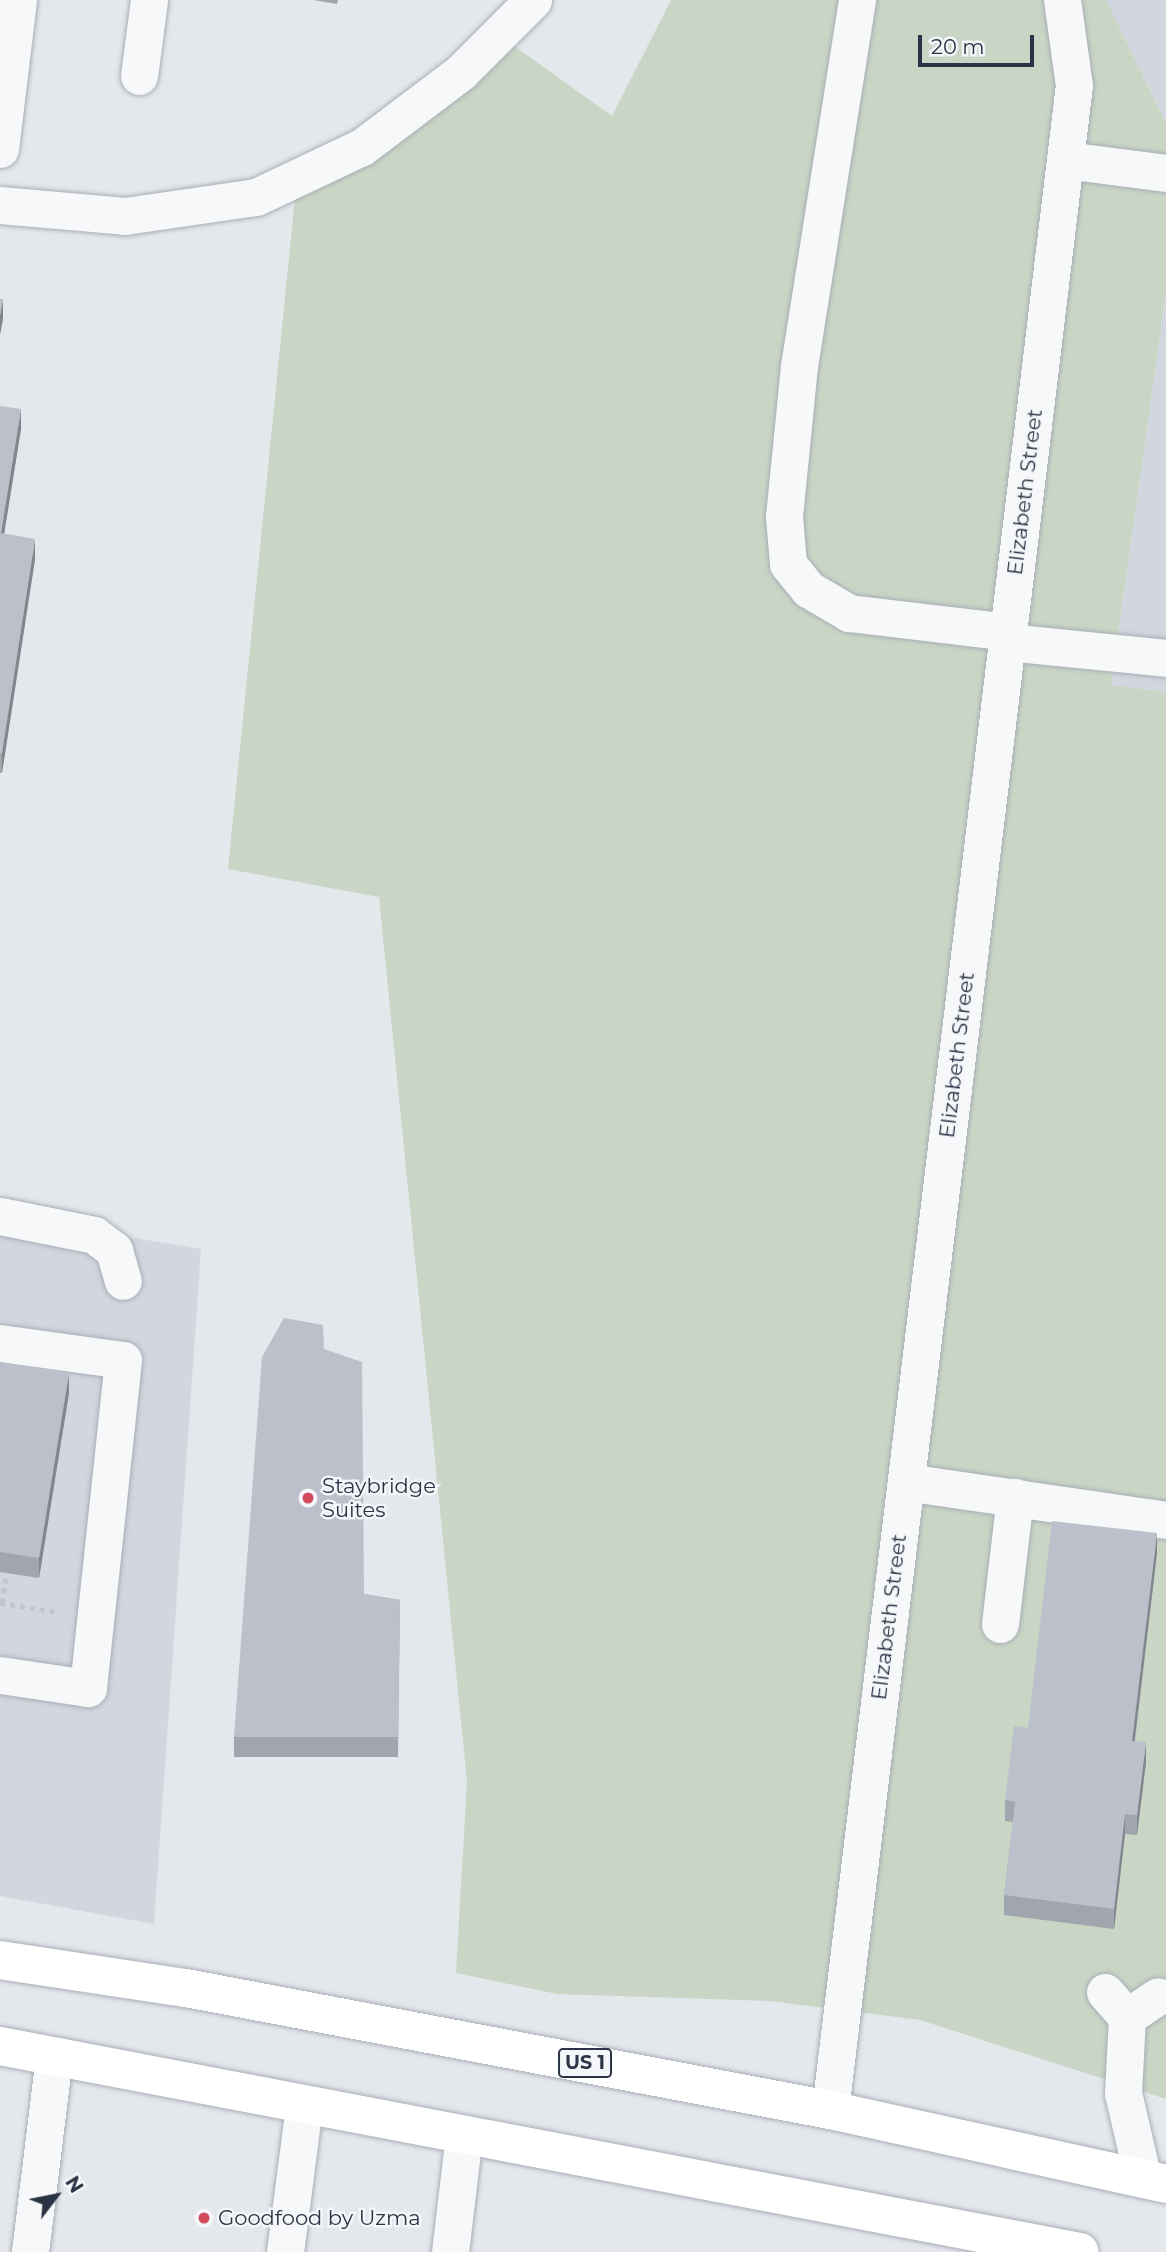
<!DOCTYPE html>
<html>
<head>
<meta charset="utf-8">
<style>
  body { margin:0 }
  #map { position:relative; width:1166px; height:2252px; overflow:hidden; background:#e4e7ec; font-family:Montserrat,sans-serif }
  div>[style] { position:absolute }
  .built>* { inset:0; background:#d2d6de }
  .green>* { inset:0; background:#c9d6c5 }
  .path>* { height:4.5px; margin-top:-2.25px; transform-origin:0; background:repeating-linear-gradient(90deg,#c2c5cb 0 5px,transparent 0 10px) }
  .roads { filter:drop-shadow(0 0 2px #a9aeb7) drop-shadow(0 0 2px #a9aeb7) }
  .minor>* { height:37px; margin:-18.5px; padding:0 18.5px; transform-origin:18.5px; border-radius:18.5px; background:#f7f8fa }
  .highway>* { height:38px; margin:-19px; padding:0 19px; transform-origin:19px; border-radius:19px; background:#fff }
  .wall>* { inset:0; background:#a1a5ae }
  .shaded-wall>* { inset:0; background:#83868d }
  .building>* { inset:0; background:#bbc0ca }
  .dots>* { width:19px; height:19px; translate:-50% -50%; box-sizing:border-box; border:4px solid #f4f6f9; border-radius:50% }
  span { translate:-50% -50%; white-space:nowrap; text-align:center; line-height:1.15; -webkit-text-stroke:5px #f4f6f9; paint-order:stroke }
  .shield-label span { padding:2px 5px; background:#f4f6f9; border:2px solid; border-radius:5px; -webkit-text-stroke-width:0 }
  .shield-label { font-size:19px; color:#2b3445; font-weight:700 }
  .street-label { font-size:21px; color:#2b3445 }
  .poi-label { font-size:21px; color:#2b3445 }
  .left { translate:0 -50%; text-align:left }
  .north { position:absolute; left:21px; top:2161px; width:70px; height:70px; -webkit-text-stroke:5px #f4f6f9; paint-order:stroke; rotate:58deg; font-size:19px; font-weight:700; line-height:28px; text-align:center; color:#2b3445 }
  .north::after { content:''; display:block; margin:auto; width:24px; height:32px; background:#2b3445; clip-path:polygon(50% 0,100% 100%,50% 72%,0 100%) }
  .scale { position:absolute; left:918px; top:35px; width:116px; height:32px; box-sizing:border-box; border:4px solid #2b3445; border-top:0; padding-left:9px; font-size:21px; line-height:24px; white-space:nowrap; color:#2b3445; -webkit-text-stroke:5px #f4f6f9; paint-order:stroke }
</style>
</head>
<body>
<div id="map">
  <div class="built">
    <i style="clip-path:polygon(1106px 0,1166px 0,1166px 123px)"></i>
    <i style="clip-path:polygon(1166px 293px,1166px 692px,1111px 685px)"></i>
    <i style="clip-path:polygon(0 1216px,201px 1249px,154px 1924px,0 1896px)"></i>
  </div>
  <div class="green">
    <i style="clip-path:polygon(671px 0,1106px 0,1166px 123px,1166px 293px,1111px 685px,1166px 692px,1166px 2099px,920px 2020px,770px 2001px,557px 1994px,456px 1973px,467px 1781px,379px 897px,228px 869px,295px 197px,513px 45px,612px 116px)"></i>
  </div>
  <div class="path">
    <i style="left:0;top:1603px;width:59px;rotate:8.8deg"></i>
    <i style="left:2px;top:1603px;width:30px;rotate:-82deg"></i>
  </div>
  <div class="roads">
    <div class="minor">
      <i style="left:857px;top:0;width:371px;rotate:99deg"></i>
      <i style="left:799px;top:366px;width:151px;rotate:95.7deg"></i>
      <i style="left:784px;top:516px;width:48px;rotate:85.2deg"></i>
      <i style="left:788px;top:564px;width:32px;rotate:51deg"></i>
      <i style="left:808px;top:589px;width:48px;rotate:30.3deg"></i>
      <i style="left:849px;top:613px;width:160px;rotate:6.8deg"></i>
      <i style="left:139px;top:76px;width:77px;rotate:-82.5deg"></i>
      <i style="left:0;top:149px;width:150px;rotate:-83.1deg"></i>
      <i style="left:1066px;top:160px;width:101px;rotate:7.4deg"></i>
      <i style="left:0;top:205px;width:125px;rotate:5deg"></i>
      <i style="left:125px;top:216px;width:132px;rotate:-8.3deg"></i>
      <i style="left:256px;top:197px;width:117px;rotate:-25.3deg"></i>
      <i style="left:362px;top:147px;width:124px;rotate:-37.1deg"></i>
      <i style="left:461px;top:72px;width:102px;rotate:-45deg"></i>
      <i style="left:1007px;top:642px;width:160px;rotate:5.7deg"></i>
      <i style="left:0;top:1216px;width:96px;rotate:11.4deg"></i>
      <i style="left:94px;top:1235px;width:25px;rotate:37deg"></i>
      <i style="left:114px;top:1250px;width:32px;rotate:74deg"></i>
      <i style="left:0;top:1343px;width:124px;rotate:7.9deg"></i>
      <i style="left:123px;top:1360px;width:330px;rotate:96.1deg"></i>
      <i style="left:88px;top:1688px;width:89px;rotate:-171.6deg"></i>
      <i style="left:906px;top:1482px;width:263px;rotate:8.3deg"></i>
      <i style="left:1000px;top:1624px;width:128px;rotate:-83.3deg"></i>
      <i style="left:1105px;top:1992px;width:33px;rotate:49deg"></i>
      <i style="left:1127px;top:2017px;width:76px;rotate:93deg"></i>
      <i style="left:1123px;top:2093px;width:88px;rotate:76.9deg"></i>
      <i style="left:1127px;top:2017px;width:37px;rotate:-34deg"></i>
      <i style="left:830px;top:2110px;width:2039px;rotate:-83.13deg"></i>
      <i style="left:1074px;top:86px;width:87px;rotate:-97.9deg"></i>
      <i style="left:30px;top:2252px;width:196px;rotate:-83deg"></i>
      <i style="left:285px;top:2252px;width:148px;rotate:-82.6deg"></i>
      <i style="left:450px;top:2252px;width:118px;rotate:-83.2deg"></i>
    </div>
    <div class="highway">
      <i style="left:0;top:1960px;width:188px;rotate:8.6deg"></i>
      <i style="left:186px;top:1988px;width:655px;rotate:10.73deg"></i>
      <i style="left:830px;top:2110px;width:344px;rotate:12.4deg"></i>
      <i style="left:0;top:2046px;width:1099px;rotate:10.8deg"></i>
    </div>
  </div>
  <div class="wall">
    <i style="clip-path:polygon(313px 0,338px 0,337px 4px)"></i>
    <i style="clip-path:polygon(0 406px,21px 429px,4px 534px,35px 559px,2px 773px,0 773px)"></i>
    <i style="clip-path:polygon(324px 1349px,364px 1594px,400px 1600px,398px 1757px,234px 1757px,234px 1737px)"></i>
    <i style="clip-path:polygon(0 1362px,69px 1393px,39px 1578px,0 1572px)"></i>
    <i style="clip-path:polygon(1157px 1553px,1135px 1741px,1146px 1762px,1137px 1835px,1125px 1834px,1114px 1929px,1004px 1915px,1004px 1895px,1013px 1822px,1005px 1821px,1005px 1800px,1028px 1728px)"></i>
  </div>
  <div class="shaded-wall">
    <i style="clip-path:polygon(3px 299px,3px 319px,0 335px,0 315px)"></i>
    <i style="clip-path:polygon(21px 409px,21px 429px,1px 553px,1px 533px)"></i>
    <i style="clip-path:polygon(35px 539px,35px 559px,2px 773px,2px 753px)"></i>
    <i style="clip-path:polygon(69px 1373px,69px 1393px,39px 1578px,39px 1558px)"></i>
    <i style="clip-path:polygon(1157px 1533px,1157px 1553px,1132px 1761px,1132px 1741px)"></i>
    <i style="clip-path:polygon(1146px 1742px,1146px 1762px,1137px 1835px,1137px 1815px)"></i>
    <i style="clip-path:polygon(1125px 1814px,1125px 1834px,1114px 1929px,1114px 1909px)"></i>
  </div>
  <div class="building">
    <i style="clip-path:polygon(0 299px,3px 299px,0 315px)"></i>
    <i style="clip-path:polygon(0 406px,21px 409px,1px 533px,35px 539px,2px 753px,0 753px)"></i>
    <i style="clip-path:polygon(284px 1318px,323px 1325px,324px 1349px,362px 1362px,364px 1594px,400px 1600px,398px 1737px,234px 1737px,262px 1357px)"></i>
    <i style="clip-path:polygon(0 1362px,69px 1373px,39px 1558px,0 1552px)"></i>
    <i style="clip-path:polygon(1052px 1521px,1157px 1533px,1132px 1741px,1146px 1742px,1137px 1815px,1125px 1814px,1114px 1909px,1004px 1895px,1015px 1802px,1005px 1800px,1014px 1726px,1028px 1728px)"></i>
  </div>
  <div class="dots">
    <i style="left:308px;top:1498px;background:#d1495b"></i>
    <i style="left:204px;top:2218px;background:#d1495b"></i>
  </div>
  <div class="shield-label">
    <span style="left:585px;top:2063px">US 1</span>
  </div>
  <div class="street-label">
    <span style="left:1025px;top:492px;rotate:-83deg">Elizabeth Street</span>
    <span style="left:957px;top:1055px;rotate:-83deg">Elizabeth Street</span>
    <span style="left:889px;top:1617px;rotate:-83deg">Elizabeth Street</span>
  </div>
  <div class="poi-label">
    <span class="left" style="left:322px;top:1498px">Staybridge<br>Suites</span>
    <span class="left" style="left:218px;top:2218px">Goodfood by Uzma</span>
  </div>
  <div class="north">N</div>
  <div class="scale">20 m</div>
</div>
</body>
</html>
